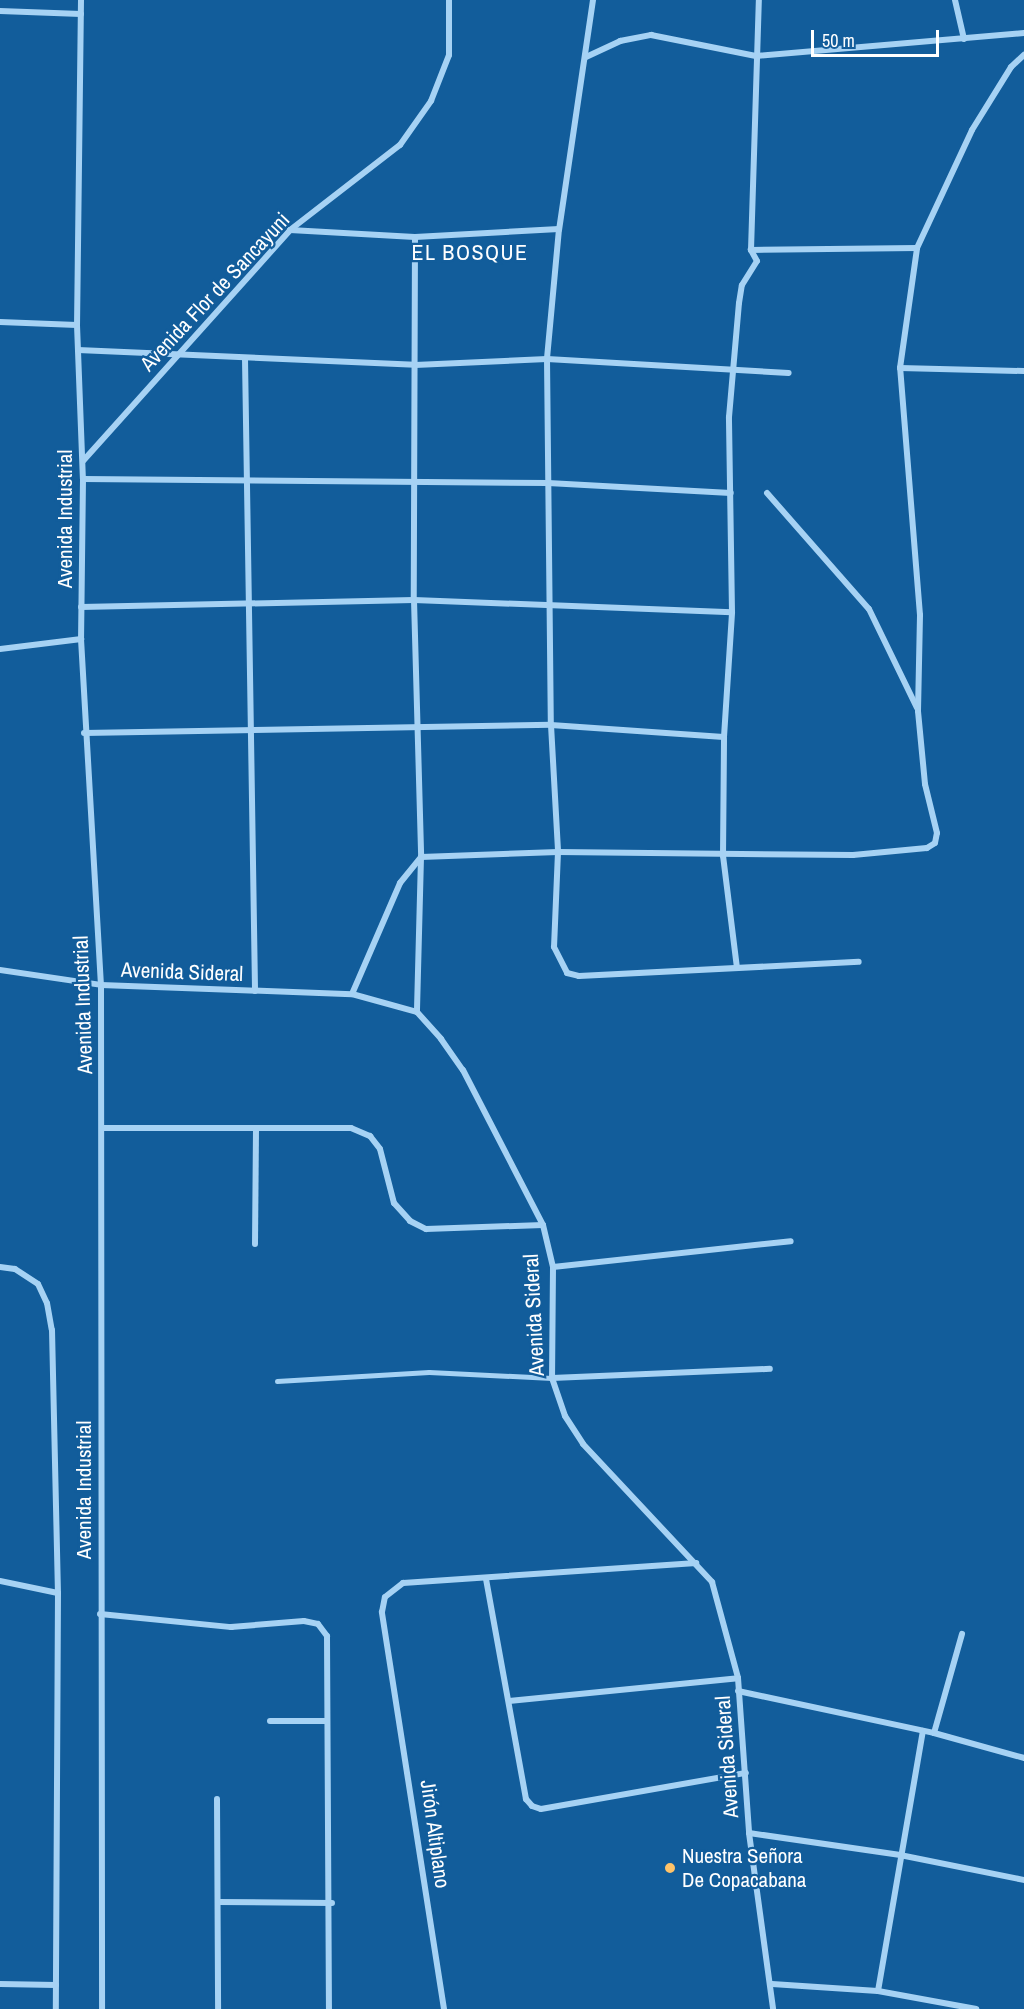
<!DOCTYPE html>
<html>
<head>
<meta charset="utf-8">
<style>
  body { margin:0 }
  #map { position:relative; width:1024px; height:2009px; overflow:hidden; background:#125d9b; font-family:"Archivo Narrow",sans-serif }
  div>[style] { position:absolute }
  .service>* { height:4.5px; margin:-2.25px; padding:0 2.25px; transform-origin:2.25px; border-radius:2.25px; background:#a6d2f4 }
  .minor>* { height:6px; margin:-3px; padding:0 3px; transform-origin:3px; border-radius:3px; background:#a6d2f4 }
  .dots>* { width:16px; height:16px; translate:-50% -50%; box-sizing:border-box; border:3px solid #125d9b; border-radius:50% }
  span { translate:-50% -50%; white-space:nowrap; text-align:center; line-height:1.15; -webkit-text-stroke:4.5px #125d9b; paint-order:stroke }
  .street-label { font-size:21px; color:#fff }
  .poi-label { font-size:21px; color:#fff }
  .left { translate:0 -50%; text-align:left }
  .neighbourhood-label { font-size:22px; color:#fff; letter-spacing:1.5px }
  .scale { position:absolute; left:811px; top:30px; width:128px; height:27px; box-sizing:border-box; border:3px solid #fff; border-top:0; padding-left:8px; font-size:18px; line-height:21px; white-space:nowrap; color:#fff; -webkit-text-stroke:4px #125d9b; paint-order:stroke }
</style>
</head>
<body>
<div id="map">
  <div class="service">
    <i style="left:277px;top:1381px;width:152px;rotate:-3.4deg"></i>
    <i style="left:429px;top:1372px;width:123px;rotate:2.8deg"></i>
  </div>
  <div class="minor">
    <i style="left:81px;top:0;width:325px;rotate:90.7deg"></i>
    <i style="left:77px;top:325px;width:154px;rotate:87.8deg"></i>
    <i style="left:83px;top:479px;width:160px;rotate:90.7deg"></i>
    <i style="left:81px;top:639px;width:347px;rotate:86.7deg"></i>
    <i style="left:101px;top:985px;width:1024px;rotate:89.94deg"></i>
    <i style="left:593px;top:0;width:232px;rotate:98.4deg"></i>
    <i style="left:559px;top:229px;width:131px;rotate:95.3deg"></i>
    <i style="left:547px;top:359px;width:366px;rotate:89.4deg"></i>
    <i style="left:551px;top:725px;width:127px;rotate:86.8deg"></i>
    <i style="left:558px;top:852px;width:95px;rotate:92.4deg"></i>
    <i style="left:554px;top:947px;width:29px;rotate:63deg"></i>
    <i style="left:567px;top:973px;width:12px;rotate:14deg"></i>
    <i style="left:579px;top:976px;width:280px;rotate:-2.9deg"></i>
    <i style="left:955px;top:0;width:40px;rotate:77deg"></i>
    <i style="left:0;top:11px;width:81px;rotate:2.1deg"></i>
    <i style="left:586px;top:57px;width:38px;rotate:-25deg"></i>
    <i style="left:620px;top:41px;width:32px;rotate:-11deg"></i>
    <i style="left:651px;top:35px;width:107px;rotate:11.3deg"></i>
    <i style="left:756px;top:56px;width:269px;rotate:-4.9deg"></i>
    <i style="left:290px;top:230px;width:125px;rotate:3.2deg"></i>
    <i style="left:415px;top:237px;width:144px;rotate:-3.2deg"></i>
    <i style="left:415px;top:237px;width:363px;rotate:90.2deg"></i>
    <i style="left:414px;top:600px;width:257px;rotate:88.4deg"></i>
    <i style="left:421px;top:857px;width:155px;rotate:91.5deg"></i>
    <i style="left:751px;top:250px;width:166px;rotate:-0.7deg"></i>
    <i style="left:0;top:322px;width:77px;rotate:2.2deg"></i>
    <i style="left:78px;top:350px;width:337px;rotate:2.5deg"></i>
    <i style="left:415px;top:365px;width:132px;rotate:-2.6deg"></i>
    <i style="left:547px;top:359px;width:242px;rotate:3.3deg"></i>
    <i style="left:245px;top:359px;width:632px;rotate:89.09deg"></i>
    <i style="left:900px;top:368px;width:124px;rotate:1.4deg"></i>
    <i style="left:83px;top:461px;width:310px;rotate:-48.1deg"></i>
    <i style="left:290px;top:230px;width:139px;rotate:-37.7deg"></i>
    <i style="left:400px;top:145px;width:54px;rotate:-54.8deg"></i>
    <i style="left:431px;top:101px;width:49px;rotate:-68.6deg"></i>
    <i style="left:449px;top:55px;width:55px;rotate:-90deg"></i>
    <i style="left:83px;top:479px;width:465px;rotate:0.5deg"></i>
    <i style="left:548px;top:483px;width:183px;rotate:3.1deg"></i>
    <i style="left:767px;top:493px;width:154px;rotate:48.7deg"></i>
    <i style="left:869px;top:609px;width:110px;rotate:64.1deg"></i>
    <i style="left:81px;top:607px;width:333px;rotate:-1.2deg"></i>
    <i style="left:414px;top:600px;width:318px;rotate:2.2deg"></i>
    <i style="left:0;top:649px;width:82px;rotate:-7deg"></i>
    <i style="left:84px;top:733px;width:467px;rotate:-1deg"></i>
    <i style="left:551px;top:725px;width:173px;rotate:4deg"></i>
    <i style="left:737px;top:968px;width:113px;rotate:-97.1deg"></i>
    <i style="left:723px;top:856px;width:119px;rotate:-89.5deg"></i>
    <i style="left:724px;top:737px;width:125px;rotate:-86.3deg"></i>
    <i style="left:732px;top:612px;width:195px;rotate:-90.9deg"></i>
    <i style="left:729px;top:417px;width:114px;rotate:-85deg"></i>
    <i style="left:739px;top:303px;width:18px;rotate:-81deg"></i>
    <i style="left:742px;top:285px;width:28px;rotate:-58deg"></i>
    <i style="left:757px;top:261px;width:13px;rotate:-119deg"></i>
    <i style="left:751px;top:250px;width:250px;rotate:-88.2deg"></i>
    <i style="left:0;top:970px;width:102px;rotate:8.4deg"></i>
    <i style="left:101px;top:985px;width:251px;rotate:2.1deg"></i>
    <i style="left:352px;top:994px;width:67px;rotate:15.5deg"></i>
    <i style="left:417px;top:1012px;width:36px;rotate:48deg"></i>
    <i style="left:441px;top:1039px;width:38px;rotate:55deg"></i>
    <i style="left:463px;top:1070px;width:174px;rotate:62.7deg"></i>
    <i style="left:543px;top:1225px;width:43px;rotate:76.6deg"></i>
    <i style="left:553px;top:1267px;width:111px;rotate:90.5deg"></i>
    <i style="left:552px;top:1378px;width:40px;rotate:71.1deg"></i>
    <i style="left:565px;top:1416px;width:33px;rotate:57deg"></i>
    <i style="left:583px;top:1444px;width:189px;rotate:46.9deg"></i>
    <i style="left:712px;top:1582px;width:99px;rotate:74.8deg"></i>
    <i style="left:738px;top:1678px;width:155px;rotate:85.9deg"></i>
    <i style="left:749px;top:1833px;width:178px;rotate:82.2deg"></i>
    <i style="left:352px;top:994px;width:121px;rotate:-66.6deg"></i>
    <i style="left:400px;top:883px;width:33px;rotate:-51deg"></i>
    <i style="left:421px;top:857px;width:137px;rotate:-2.1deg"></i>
    <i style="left:558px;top:852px;width:295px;rotate:0.6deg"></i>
    <i style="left:853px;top:855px;width:74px;rotate:-5.4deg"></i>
    <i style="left:927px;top:848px;width:9px;rotate:-32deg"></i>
    <i style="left:935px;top:843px;width:10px;rotate:-79deg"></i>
    <i style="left:937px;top:833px;width:50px;rotate:-103.8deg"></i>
    <i style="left:925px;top:784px;width:73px;rotate:-95.5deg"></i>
    <i style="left:918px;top:711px;width:96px;rotate:-88.8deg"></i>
    <i style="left:920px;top:615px;width:248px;rotate:-94.6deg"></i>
    <i style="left:900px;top:368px;width:121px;rotate:-81.9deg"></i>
    <i style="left:917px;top:248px;width:130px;rotate:-65deg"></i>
    <i style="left:972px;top:130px;width:74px;rotate:-58.2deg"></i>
    <i style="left:1011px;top:67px;width:18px;rotate:-43deg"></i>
    <i style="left:102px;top:1128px;width:249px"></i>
    <i style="left:351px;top:1128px;width:21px;rotate:23deg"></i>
    <i style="left:370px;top:1136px;width:16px;rotate:52deg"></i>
    <i style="left:380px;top:1149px;width:56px;rotate:75.5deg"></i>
    <i style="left:394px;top:1203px;width:24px;rotate:48deg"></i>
    <i style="left:410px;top:1221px;width:18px;rotate:27deg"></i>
    <i style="left:426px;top:1229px;width:117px;rotate:-2deg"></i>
    <i style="left:255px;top:1244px;width:115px;rotate:-89.5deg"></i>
    <i style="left:0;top:1267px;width:15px;rotate:8deg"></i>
    <i style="left:15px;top:1269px;width:27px;rotate:33deg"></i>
    <i style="left:38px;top:1284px;width:21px;rotate:65deg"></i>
    <i style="left:47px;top:1303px;width:27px;rotate:80deg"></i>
    <i style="left:52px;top:1330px;width:263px;rotate:88.7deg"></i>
    <i style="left:58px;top:1593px;width:416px;rotate:90.3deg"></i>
    <i style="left:553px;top:1267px;width:239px;rotate:-6.2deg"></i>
    <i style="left:552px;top:1378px;width:218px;rotate:-2.4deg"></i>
    <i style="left:486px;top:1579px;width:224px;rotate:79.7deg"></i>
    <i style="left:526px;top:1799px;width:9px;rotate:49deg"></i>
    <i style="left:532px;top:1806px;width:9px;rotate:18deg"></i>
    <i style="left:541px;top:1809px;width:208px;rotate:-10deg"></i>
    <i style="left:0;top:1581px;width:59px;rotate:11.7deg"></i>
    <i style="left:100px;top:1614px;width:132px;rotate:5.7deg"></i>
    <i style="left:231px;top:1627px;width:73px;rotate:-4.7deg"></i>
    <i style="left:304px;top:1621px;width:14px;rotate:12deg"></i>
    <i style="left:318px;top:1624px;width:15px;rotate:53deg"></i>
    <i style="left:327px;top:1636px;width:373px;rotate:89.7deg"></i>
    <i style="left:738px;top:1691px;width:200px;rotate:12.1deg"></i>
    <i style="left:934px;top:1733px;width:93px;rotate:15.5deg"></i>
    <i style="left:509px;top:1701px;width:230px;rotate:-5.7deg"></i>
    <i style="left:270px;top:1721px;width:57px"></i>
    <i style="left:934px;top:1733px;width:103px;rotate:-74.2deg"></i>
    <i style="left:217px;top:1799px;width:210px;rotate:89.7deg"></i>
    <i style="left:749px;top:1833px;width:153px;rotate:8.3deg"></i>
    <i style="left:900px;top:1855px;width:126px;rotate:11.4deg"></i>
    <i style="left:218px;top:1902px;width:114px;rotate:0.5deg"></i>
    <i style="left:0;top:1984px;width:56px;rotate:1deg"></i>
    <i style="left:772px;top:1984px;width:106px;rotate:3.8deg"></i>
    <i style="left:878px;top:1991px;width:100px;rotate:10.4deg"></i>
    <i style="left:878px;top:1991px;width:264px;rotate:-80.2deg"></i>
    <i style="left:444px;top:2009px;width:402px;rotate:-98.9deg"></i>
    <i style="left:382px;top:1612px;width:15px;rotate:-79deg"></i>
    <i style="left:385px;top:1597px;width:23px;rotate:-38deg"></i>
    <i style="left:403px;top:1583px;width:294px;rotate:-3.9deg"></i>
  </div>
  <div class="dots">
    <i style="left:670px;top:1868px;background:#ffc369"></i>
  </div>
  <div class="street-label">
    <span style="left:215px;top:292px;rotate:-47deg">Avenida Flor de Sancayuni</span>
    <span style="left:65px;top:519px;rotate:-90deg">Avenida Industrial</span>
    <span style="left:182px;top:972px;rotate:2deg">Avenida Sideral</span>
    <span style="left:83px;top:1005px;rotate:-92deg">Avenida Industrial</span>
    <span style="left:534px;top:1315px;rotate:-93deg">Avenida Sideral</span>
    <span style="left:84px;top:1490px;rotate:-90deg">Avenida Industrial</span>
    <span style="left:727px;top:1757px;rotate:-94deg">Avenida Sideral</span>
    <span style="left:435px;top:1834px;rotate:82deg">Jirón Altiplano</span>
  </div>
  <div class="poi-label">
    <span class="left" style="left:682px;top:1868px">Nuestra Señora<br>De Copacabana</span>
  </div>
  <div class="neighbourhood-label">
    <span style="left:470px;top:253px">EL BOSQUE</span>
  </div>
  <div class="scale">50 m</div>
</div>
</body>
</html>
